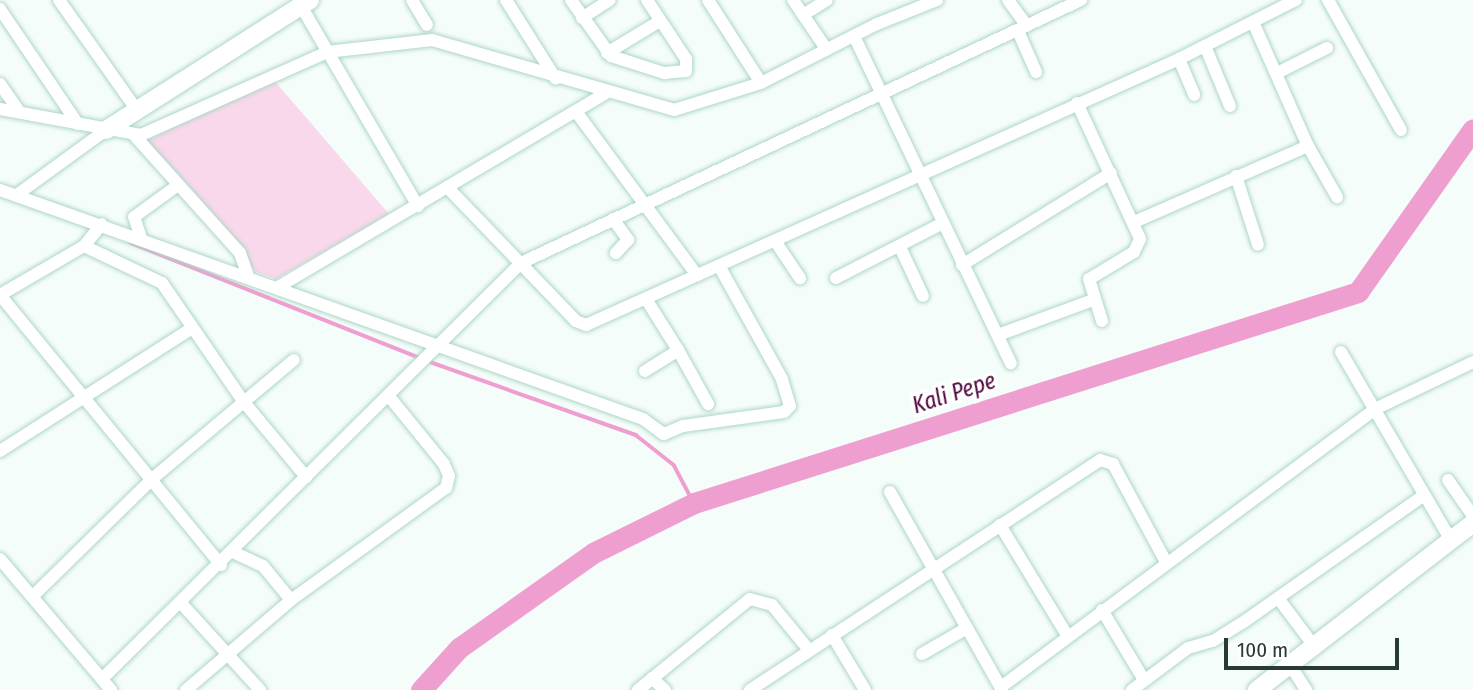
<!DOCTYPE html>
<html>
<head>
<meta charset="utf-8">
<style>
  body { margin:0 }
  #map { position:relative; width:1473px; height:690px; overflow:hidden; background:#f5fdfa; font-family:"Fira Sans Condensed",sans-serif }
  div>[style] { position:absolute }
  .green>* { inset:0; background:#fad8ec }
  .stream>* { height:3.5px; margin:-1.75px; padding:0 1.75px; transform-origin:1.75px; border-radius:1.75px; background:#ef9ed0 }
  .river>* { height:21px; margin:-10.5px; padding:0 10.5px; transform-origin:10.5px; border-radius:10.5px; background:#ef9ed0 }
  .roads { filter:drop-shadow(0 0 2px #aed6c7) drop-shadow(0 0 2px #aed6c7) }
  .street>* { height:12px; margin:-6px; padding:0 6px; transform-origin:6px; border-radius:6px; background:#fff }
  .secondary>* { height:18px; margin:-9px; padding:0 9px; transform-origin:9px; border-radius:9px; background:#fff }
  span { translate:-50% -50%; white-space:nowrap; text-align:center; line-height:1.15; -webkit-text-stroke:7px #fff; paint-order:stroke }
  .water-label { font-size:23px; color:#4d053a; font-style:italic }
  .scale { position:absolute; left:1224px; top:638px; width:175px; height:32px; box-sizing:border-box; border:4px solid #293933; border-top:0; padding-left:9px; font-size:21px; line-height:24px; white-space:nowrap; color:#293933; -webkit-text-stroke:5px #fff; paint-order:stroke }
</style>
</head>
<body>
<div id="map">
  <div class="green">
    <i style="clip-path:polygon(273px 79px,389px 214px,276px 279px,256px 272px,144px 142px)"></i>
  </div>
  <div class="stream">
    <i style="left:131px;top:243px;width:311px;rotate:21.7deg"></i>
    <i style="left:427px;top:361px;width:222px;rotate:19.5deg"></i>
    <i style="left:636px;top:435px;width:48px;rotate:38.3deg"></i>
    <i style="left:674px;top:465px;width:43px;rotate:62.2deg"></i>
  </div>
  <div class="river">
    <i style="left:421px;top:690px;width:57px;rotate:-47.9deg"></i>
    <i style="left:459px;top:648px;width:164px;rotate:-35.3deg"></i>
    <i style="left:593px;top:553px;width:113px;rotate:-26.3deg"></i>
    <i style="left:694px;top:503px;width:697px;rotate:-17.63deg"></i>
    <i style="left:1358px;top:292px;width:199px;rotate:-54.8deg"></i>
  </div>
  <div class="roads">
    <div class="street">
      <i style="left:59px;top:0;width:135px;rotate:54.7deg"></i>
      <i style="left:412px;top:0;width:29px;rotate:59deg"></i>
      <i style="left:506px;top:0;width:93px;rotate:57.7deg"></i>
      <i style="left:571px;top:0;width:69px;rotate:54.5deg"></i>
      <i style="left:611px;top:56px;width:56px;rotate:17.8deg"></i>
      <i style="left:664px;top:73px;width:22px;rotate:-5deg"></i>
      <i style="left:686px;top:71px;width:12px;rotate:-90deg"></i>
      <i style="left:686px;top:59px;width:71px;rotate:-123.5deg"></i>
      <i style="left:708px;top:0;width:98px;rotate:57.4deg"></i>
      <i style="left:793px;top:0;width:60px;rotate:55.8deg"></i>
      <i style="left:1008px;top:0;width:32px;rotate:54deg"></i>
      <i style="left:1328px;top:0;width:149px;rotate:60.7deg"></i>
      <i style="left:301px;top:6px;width:232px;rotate:59.7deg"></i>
      <i style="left:0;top:9px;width:139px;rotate:55.9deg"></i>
      <i style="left:803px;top:15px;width:28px;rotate:-32deg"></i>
      <i style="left:582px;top:18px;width:33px;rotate:-33deg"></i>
      <i style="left:1253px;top:22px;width:136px;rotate:66.1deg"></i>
      <i style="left:1308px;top:146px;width:59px;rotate:60.4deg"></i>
      <i style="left:1018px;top:31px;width:45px;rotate:66.3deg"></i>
      <i style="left:854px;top:36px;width:363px;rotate:64.4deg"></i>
      <i style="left:1205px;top:46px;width:65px;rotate:67.4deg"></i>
      <i style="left:607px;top:53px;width:62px;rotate:-31.1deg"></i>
      <i style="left:1179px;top:59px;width:39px;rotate:67deg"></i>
      <i style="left:1277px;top:73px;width:56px;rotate:-26.6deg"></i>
      <i style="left:0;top:84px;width:35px;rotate:55deg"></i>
      <i style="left:1077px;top:103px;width:150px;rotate:65.1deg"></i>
      <i style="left:1140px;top:239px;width:14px;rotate:115deg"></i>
      <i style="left:1134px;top:252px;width:52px;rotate:149deg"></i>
      <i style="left:1089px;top:279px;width:44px;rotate:72.8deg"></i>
      <i style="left:0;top:109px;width:143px;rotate:10.4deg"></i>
      <i style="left:141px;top:135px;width:204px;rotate:-24deg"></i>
      <i style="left:327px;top:52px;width:106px;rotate:-6.5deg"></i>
      <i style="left:432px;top:40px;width:252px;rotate:16.1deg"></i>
      <i style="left:674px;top:110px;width:91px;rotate:-17.2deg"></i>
      <i style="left:761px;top:83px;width:130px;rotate:-27deg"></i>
      <i style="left:877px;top:24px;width:65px;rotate:-21.8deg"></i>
      <i style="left:577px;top:113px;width:202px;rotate:53.5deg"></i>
      <i style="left:134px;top:135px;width:159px;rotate:48.1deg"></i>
      <i style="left:240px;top:253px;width:24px;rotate:71deg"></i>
      <i style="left:1236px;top:176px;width:72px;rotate:72.3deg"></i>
      <i style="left:447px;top:187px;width:186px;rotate:46.1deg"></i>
      <i style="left:576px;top:321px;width:11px;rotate:22deg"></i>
      <i style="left:586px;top:325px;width:650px;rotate:-24.16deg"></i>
      <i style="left:1179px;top:59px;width:131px;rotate:-26.8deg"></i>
      <i style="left:0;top:190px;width:683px;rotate:19.6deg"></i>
      <i style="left:643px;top:419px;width:26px;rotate:36deg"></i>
      <i style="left:664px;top:434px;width:21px;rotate:-23deg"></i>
      <i style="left:683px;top:426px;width:102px;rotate:-7.9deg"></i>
      <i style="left:784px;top:412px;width:8px;rotate:-45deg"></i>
      <i style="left:790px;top:406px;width:28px;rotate:-107deg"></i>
      <i style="left:782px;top:379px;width:129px;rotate:-119.1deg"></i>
      <i style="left:18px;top:194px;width:109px;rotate:-36deg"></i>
      <i style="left:613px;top:219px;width:26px;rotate:54deg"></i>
      <i style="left:628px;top:240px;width:18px;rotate:133deg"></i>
      <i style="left:1134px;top:222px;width:190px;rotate:-23.6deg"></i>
      <i style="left:141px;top:238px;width:22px;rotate:-108deg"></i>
      <i style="left:134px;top:217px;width:54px;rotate:-36deg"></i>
      <i style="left:775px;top:241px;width:45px;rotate:56deg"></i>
      <i style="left:84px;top:246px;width:86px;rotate:25.4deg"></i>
      <i style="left:162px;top:283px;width:143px;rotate:55.5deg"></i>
      <i style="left:243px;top:401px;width:99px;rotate:50.3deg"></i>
      <i style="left:900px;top:247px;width:54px;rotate:64.9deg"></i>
      <i style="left:962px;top:265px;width:175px;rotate:-31.7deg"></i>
      <i style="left:836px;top:278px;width:120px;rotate:-27.2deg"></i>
      <i style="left:278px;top:287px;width:381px;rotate:-30.6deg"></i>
      <i style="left:0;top:295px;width:349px;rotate:50.7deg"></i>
      <i style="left:0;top:295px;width:97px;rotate:-30.3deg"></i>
      <i style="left:84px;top:246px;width:28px;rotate:-51deg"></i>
      <i style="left:998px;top:335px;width:101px;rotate:-20.2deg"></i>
      <i style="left:678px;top:350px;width:62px;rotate:60.9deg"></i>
      <i style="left:1341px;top:352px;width:218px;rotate:59.7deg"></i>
      <i style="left:645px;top:371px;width:39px;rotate:-32deg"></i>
      <i style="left:678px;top:350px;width:60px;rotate:-122.1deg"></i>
      <i style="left:0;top:451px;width:228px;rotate:-32.6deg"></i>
      <i style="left:1448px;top:480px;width:44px;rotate:55.2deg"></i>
      <i style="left:890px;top:492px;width:227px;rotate:60.5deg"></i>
      <i style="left:1000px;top:525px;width:129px;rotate:58.7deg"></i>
      <i style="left:233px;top:552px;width:33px;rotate:25deg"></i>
      <i style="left:263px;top:566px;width:44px;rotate:50.5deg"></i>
      <i style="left:0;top:559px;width:172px;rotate:49.7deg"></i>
      <i style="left:33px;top:596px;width:167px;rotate:-44.5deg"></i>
      <i style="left:152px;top:479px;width:185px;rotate:-40deg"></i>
      <i style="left:1278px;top:598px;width:60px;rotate:53.1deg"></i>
      <i style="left:180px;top:602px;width:119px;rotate:47.7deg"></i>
      <i style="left:1102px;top:610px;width:82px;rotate:59deg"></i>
      <i style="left:832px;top:635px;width:64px;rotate:59deg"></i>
      <i style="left:922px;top:654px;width:52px;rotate:-30deg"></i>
      <i style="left:1290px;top:665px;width:30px;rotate:57deg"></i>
      <i style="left:652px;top:678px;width:18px;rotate:43deg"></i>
      <i style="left:102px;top:679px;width:590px;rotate:-44.79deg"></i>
      <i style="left:521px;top:263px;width:619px;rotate:-25.16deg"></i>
      <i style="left:1001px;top:687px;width:466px;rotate:-36.6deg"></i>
      <i style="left:1375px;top:409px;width:109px;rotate:-25.6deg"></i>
      <i style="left:186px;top:690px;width:138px;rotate:-40.6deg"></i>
      <i style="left:291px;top:600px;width:191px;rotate:-35.9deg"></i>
      <i style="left:446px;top:488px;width:12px;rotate:-76deg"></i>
      <i style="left:449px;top:476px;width:13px;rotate:-113deg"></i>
      <i style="left:444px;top:464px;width:89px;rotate:-129.1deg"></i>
      <i style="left:638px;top:690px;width:144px;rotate:-39.1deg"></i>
      <i style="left:750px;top:599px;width:23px;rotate:15deg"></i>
      <i style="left:772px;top:605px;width:58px;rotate:50.6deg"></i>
      <i style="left:750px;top:690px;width:419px;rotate:-33.3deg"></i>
      <i style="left:1100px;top:460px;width:14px;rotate:17deg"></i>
      <i style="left:1113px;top:464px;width:111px;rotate:61.6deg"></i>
      <i style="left:1132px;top:690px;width:70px;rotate:-36.9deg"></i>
      <i style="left:1188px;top:648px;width:26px;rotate:-16deg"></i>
      <i style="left:1213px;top:641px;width:38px;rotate:-32deg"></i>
      <i style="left:1245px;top:621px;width:218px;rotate:-35.1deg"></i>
    </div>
    <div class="secondary">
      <i style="left:106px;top:130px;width:242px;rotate:-32.5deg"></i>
      <i style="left:1257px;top:690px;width:273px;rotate:-37.7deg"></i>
    </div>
  </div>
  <div class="water-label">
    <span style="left:954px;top:393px;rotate:-18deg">Kali Pepe</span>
  </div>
  <div class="scale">100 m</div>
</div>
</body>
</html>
